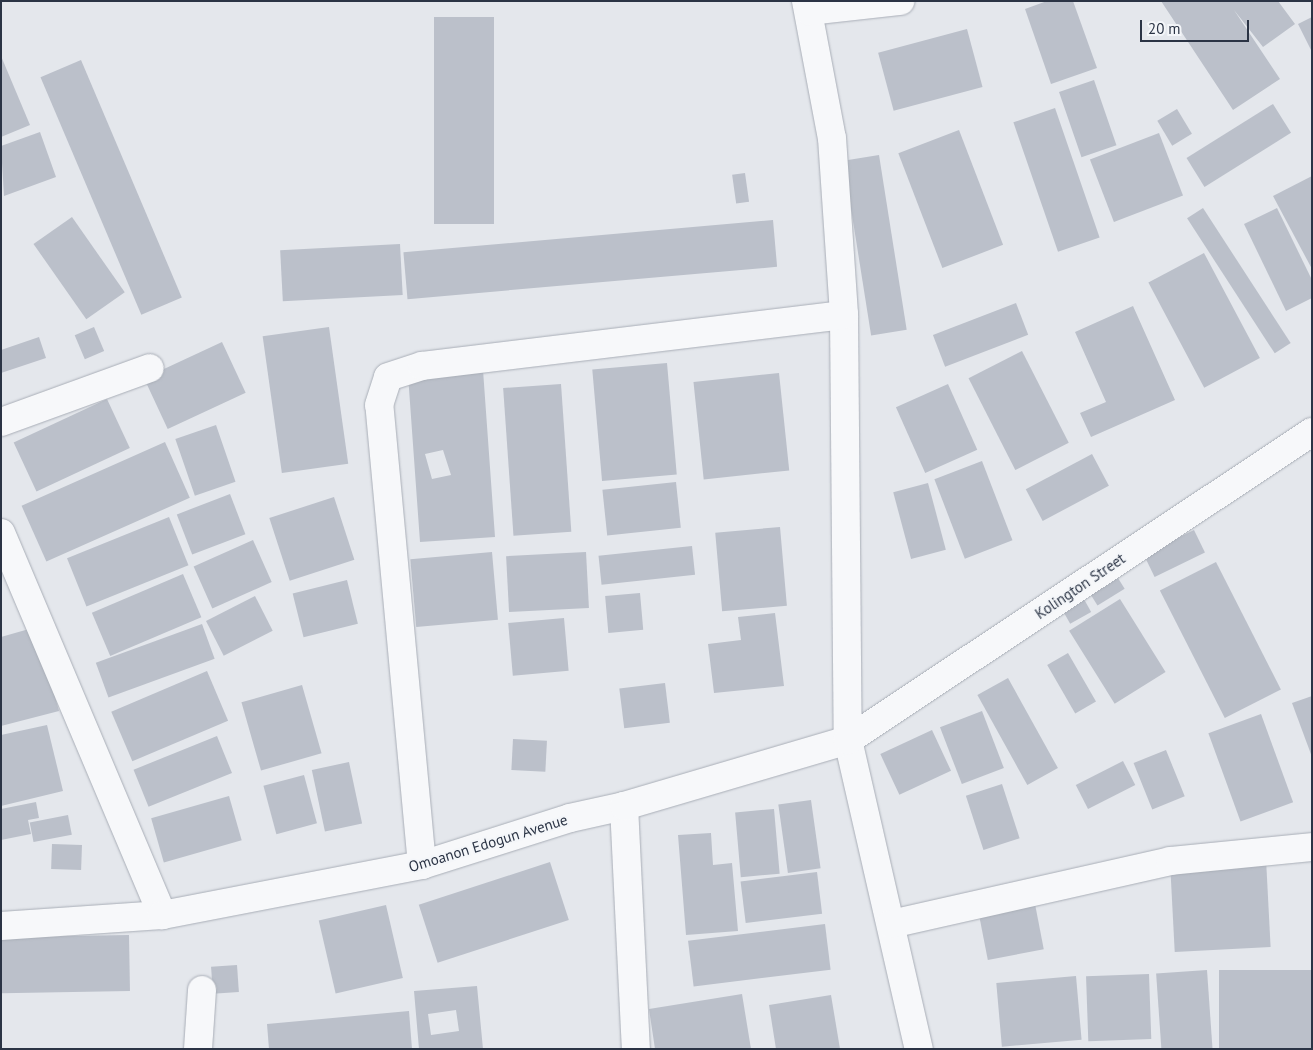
<!DOCTYPE html>
<html>
<head>
<meta charset="utf-8">
<style>
  body { margin:0 }
  #map { position:relative; width:1313px; height:1050px; overflow:hidden; background:#e4e7ec; font-family:"PT Sans",sans-serif }
  div>[style] { position:absolute }
  .building>* { inset:0; background:#bbc0ca; transform-origin:0 0 }
  .roads { filter:drop-shadow(0 0 1px #a9aeb7) drop-shadow(0 0 1px #a9aeb7) }
  .minor>* { height:28px; margin:-14px; padding:0 14px; transform-origin:14px; border-radius:14px; background:#f7f8fa }
  span { translate:-50% -50%; white-space:nowrap; text-align:center; line-height:1.15; -webkit-text-stroke:4px #f4f6f9; paint-order:stroke }
  .street-label { font-size:15px; color:#2b3445 }
  .frame { position:absolute; inset:0; border:2px solid #2b3445; pointer-events:none }
  .scale { position:absolute; left:1140px; top:20px; width:109px; height:22px; box-sizing:border-box; border:2px solid #2b3445; border-top:0; padding-left:6px; font-size:15px; line-height:18px; white-space:nowrap; color:#2b3445; -webkit-text-stroke:4px #f4f6f9; paint-order:stroke }
</style>
</head>
<body>
<div id="map">
  <div class="building">
    <i style="clip-path:polygon(1047px 1px,1073px 1px,1097px 68px,1051px 84px,1025px 9px)"></i>
    <i style="clip-path:polygon(1161px 1px,1278px 1px,1295px 24px,1263px 47px,1234px 10px,1280px 79px,1233px 110px)"></i>
    <i style="left:434px;top:17px;width:60px;height:207px"></i>
    <i style="clip-path:polygon(1312px 17px,1312px 52px,1298px 24px)"></i>
    <i style="left:967px;top:29px;width:60px;height:92px;rotate:75deg"></i>
    <i style="clip-path:polygon(1px 56px,30px 125px,1px 137px)"></i>
    <i style="left:81px;top:60px;width:258px;height:44px;rotate:67deg"></i>
    <i style="left:1094px;top:80px;width:69px;height:37px;rotate:71deg"></i>
    <i style="left:1273px;top:104px;width:34px;height:102px;rotate:58deg"></i>
    <i style="left:1055px;top:108px;width:137px;height:44px;rotate:71deg"></i>
    <i style="left:1177px;top:109px;width:29px;height:23px;rotate:59deg"></i>
    <i style="left:959px;top:130px;width:123px;height:65px;rotate:69deg"></i>
    <i style="clip-path:polygon(40px 132px,56px 177px,4px 196px,1px 146px)"></i>
    <i style="left:1159px;top:133px;width:67px;height:74px;rotate:69deg"></i>
    <i style="left:879px;top:155px;width:177px;height:36px;rotate:81deg"></i>
    <i style="left:745px;top:173px;width:29px;height:13px;rotate:82deg"></i>
    <i style="clip-path:polygon(1312px 176px,1312px 269px,1273px 196px)"></i>
    <i style="left:1203px;top:208px;width:161px;height:19px;rotate:57deg"></i>
    <i style="clip-path:polygon(1277px 208px,1312px 280px,1312px 298px,1286px 311px,1244px 224px)"></i>
    <i style="left:72px;top:217px;width:92px;height:47px;rotate:55deg"></i>
    <i style="left:773px;top:220px;width:47px;height:371px;rotate:85deg"></i>
    <i style="left:400px;top:244px;width:51px;height:120px;rotate:87deg"></i>
    <i style="left:1204px;top:253px;width:119px;height:63px;rotate:62deg"></i>
    <i style="left:1016px;top:303px;width:34px;height:89px;rotate:69deg"></i>
    <i style="clip-path:polygon(1133px 306px,1175px 400px,1091px 437px,1080px 413px,1106px 402px,1075px 332px)"></i>
    <i style="left:94px;top:327px;width:26px;height:21px;rotate:67deg"></i>
    <i style="left:329px;top:327px;width:138px;height:67px;rotate:82deg"></i>
    <i style="clip-path:polygon(39px 337px,46px 358px,1px 373px,1px 350px)"></i>
    <i style="left:222px;top:342px;width:56px;height:86px;rotate:65deg"></i>
    <i style="left:1022px;top:351px;width:103px;height:60px;rotate:63deg"></i>
    <i style="left:667px;top:363px;width:112px;height:75px;rotate:85deg"></i>
    <i style="clip-path:polygon(evenodd,483px 370px,495px 537px,420px 542px,408px 375px,483px 370px,443px 450px,451px 475px,432px 479px,425px 454px,443px 450px)"></i>
    <i style="left:779px;top:373px;width:98px;height:86px;rotate:84deg"></i>
    <i style="left:561px;top:384px;width:148px;height:58px;rotate:86deg"></i>
    <i style="left:948px;top:384px;width:72px;height:57px;rotate:66deg"></i>
    <i style="left:107px;top:399px;width:54px;height:103px;rotate:65deg"></i>
    <i style="left:216px;top:425px;width:60px;height:43px;rotate:71deg"></i>
    <i style="left:165px;top:442px;width:61px;height:157px;rotate:66deg"></i>
    <i style="left:1092px;top:454px;width:36px;height:75px;rotate:62deg"></i>
    <i style="left:982px;top:461px;width:85px;height:51px;rotate:69deg"></i>
    <i style="left:676px;top:482px;width:46px;height:74px;rotate:84deg"></i>
    <i style="left:928px;top:483px;width:69px;height:36px;rotate:75deg"></i>
    <i style="left:230px;top:494px;width:43px;height:57px;rotate:69deg"></i>
    <i style="left:334px;top:497px;width:66px;height:68px;rotate:72deg"></i>
    <i style="left:169px;top:517px;width:52px;height:110px;rotate:68deg"></i>
    <i style="left:780px;top:527px;width:79px;height:65px;rotate:85deg"></i>
    <i style="left:1194px;top:530px;width:25px;height:56px;rotate:64deg"></i>
    <i style="left:253px;top:540px;width:46px;height:65px;rotate:66deg"></i>
    <i style="left:692px;top:546px;width:29px;height:94px;rotate:84deg"></i>
    <i style="left:492px;top:552px;width:68px;height:82px;rotate:85deg"></i>
    <i style="left:586px;top:552px;width:56px;height:80px;rotate:87deg"></i>
    <i style="left:1216px;top:562px;width:143px;height:63px;rotate:63deg"></i>
    <i style="left:1113px;top:570px;width:22px;height:32px;rotate:58deg"></i>
    <i style="left:183px;top:574px;width:47px;height:99px;rotate:67deg"></i>
    <i style="left:347px;top:580px;width:45px;height:56px;rotate:76deg"></i>
    <i style="left:1080px;top:592px;width:23px;height:24px;rotate:61deg"></i>
    <i style="left:640px;top:593px;width:37px;height:35px;rotate:85deg"></i>
    <i style="left:255px;top:596px;width:39px;height:55px;rotate:63deg"></i>
    <i style="left:1120px;top:599px;width:86px;height:60px;rotate:58deg"></i>
    <i style="clip-path:polygon(775px 613px,784px 686px,714px 693px,708px 644px,741px 640px,738px 617px)"></i>
    <i style="left:564px;top:618px;width:53px;height:56px;rotate:85deg"></i>
    <i style="left:202px;top:624px;width:37px;height:113px;rotate:70deg"></i>
    <i style="clip-path:polygon(36px 627px,59px 711px,1px 726px,1px 637px)"></i>
    <i style="left:1068px;top:653px;width:56px;height:24px;rotate:60deg"></i>
    <i style="left:207px;top:671px;width:54px;height:104px;rotate:67deg"></i>
    <i style="left:1008px;top:678px;width:103px;height:35px;rotate:61deg"></i>
    <i style="left:665px;top:683px;width:40px;height:46px;rotate:83deg"></i>
    <i style="left:302px;top:685px;width:71px;height:63px;rotate:74deg"></i>
    <i style="clip-path:polygon(1312px 696px,1312px 757px,1292px 703px)"></i>
    <i style="left:982px;top:711px;width:61px;height:45px;rotate:69deg"></i>
    <i style="left:1261px;top:714px;width:94px;height:56px;rotate:70deg"></i>
    <i style="clip-path:polygon(47px 725px,63px 791px,1px 806px,1px 735px)"></i>
    <i style="left:932px;top:730px;width:45px;height:57px;rotate:65deg"></i>
    <i style="left:217px;top:736px;width:40px;height:90px;rotate:68deg"></i>
    <i style="left:513px;top:739px;width:34px;height:31px;rotate:3deg"></i>
    <i style="left:1166px;top:750px;width:50px;height:35px;rotate:68deg"></i>
    <i style="left:1123px;top:761px;width:27px;height:53px;rotate:63deg"></i>
    <i style="left:349px;top:762px;width:63px;height:38px;rotate:78deg"></i>
    <i style="left:304px;top:775px;width:50px;height:42px;rotate:75deg"></i>
    <i style="left:1002px;top:784px;width:57px;height:38px;rotate:72deg"></i>
    <i style="left:229px;top:796px;width:46px;height:81px;rotate:74deg"></i>
    <i style="left:811px;top:800px;width:69px;height:33px;rotate:82deg"></i>
    <i style="clip-path:polygon(36px 802px,39px 818px,28px 820px,31px 834px,1px 840px,1px 809px)"></i>
    <i style="left:774px;top:809px;width:65px;height:39px;rotate:85deg"></i>
    <i style="left:68px;top:815px;width:20px;height:39px;rotate:79deg"></i>
    <i style="clip-path:polygon(711px 833px,713px 865px,732px 863px,738px 931px,686px 935px,678px 835px)"></i>
    <i style="left:52px;top:844px;width:30px;height:25px;rotate:2deg"></i>
    <i style="left:1266px;top:859px;width:88px;height:96px;rotate:87deg"></i>
    <i style="left:550px;top:862px;width:61px;height:138px;rotate:72deg"></i>
    <i style="left:817px;top:872px;width:42px;height:77px;rotate:83deg"></i>
    <i style="left:1035px;top:904px;width:46px;height:57px;rotate:79deg"></i>
    <i style="left:386px;top:905px;width:75px;height:69px;rotate:77deg"></i>
    <i style="left:825px;top:924px;width:46px;height:138px;rotate:83deg"></i>
    <i style="left:129px;top:935px;width:56px;height:128px;rotate:89deg"></i>
    <i style="left:237px;top:965px;width:27px;height:26px;rotate:86deg"></i>
    <i style="left:1207px;top:970px;width:79px;height:51px;rotate:86deg"></i>
    <i style="left:1312px;top:970px;width:79px;height:93px;rotate:90deg"></i>
    <i style="left:1149px;top:974px;width:65px;height:63px;rotate:88deg"></i>
    <i style="left:1076px;top:976px;width:64px;height:80px;rotate:85deg"></i>
    <i style="clip-path:polygon(evenodd,477px 986px,483px 1049px,419px 1049px,414px 991px,477px 986px,456px 1010px,459px 1031px,431px 1035px,428px 1014px,456px 1010px)"></i>
    <i style="clip-path:polygon(742px 994px,751px 1049px,655px 1049px,649px 1009px)"></i>
    <i style="clip-path:polygon(831px 995px,840px 1049px,776px 1049px,769px 1005px)"></i>
    <i style="clip-path:polygon(409px 1011px,412px 1049px,269px 1049px,267px 1024px)"></i>
  </div>
  <div class="roads">
    <div class="minor">
      <i style="left:806px;top:1px;width:139px;rotate:79.3deg"></i>
      <i style="left:832px;top:138px;width:177px;rotate:86.1deg"></i>
      <i style="left:844px;top:315px;width:425px;rotate:89.5deg"></i>
      <i style="left:848px;top:740px;width:317px;rotate:77.1deg"></i>
      <i style="left:809px;top:11px;width:92px;rotate:-6.3deg"></i>
      <i style="left:1px;top:422px;width:158px;rotate:-19.9deg"></i>
      <i style="left:1px;top:533px;width:415px;rotate:67.1deg"></i>
      <i style="left:624px;top:806px;width:243px;rotate:87.2deg"></i>
      <i style="left:422px;top:865px;width:462px;rotate:-95.3deg"></i>
      <i style="left:379px;top:405px;width:29px;rotate:-72deg"></i>
      <i style="left:388px;top:377px;width:36px;rotate:-18deg"></i>
      <i style="left:422px;top:366px;width:425px;rotate:-6.9deg"></i>
      <i style="left:891px;top:924px;width:286px;rotate:-12.7deg"></i>
      <i style="left:1170px;top:861px;width:143px;rotate:-5.6deg"></i>
      <i style="left:1px;top:926px;width:161px;rotate:-3.9deg"></i>
      <i style="left:162px;top:915px;width:265px;rotate:-10.9deg"></i>
      <i style="left:422px;top:865px;width:155px;rotate:-17.6deg"></i>
      <i style="left:570px;top:818px;width:55px;rotate:-12.5deg"></i>
      <i style="left:624px;top:806px;width:234px;rotate:-16.4deg"></i>
      <i style="left:848px;top:740px;width:557px;rotate:-33.58deg"></i>
      <i style="left:198px;top:1049px;width:59px;rotate:-86.1deg"></i>
    </div>
  </div>
  <div class="street-label">
    <span style="left:1080px;top:586px;rotate:-34deg">Kolington Street</span>
    <span style="left:488px;top:843px;rotate:-17deg">Omoanon Edogun Avenue</span>
  </div>
  <div class="frame"></div>
  <div class="scale">20 m</div>
</div>
</body>
</html>
